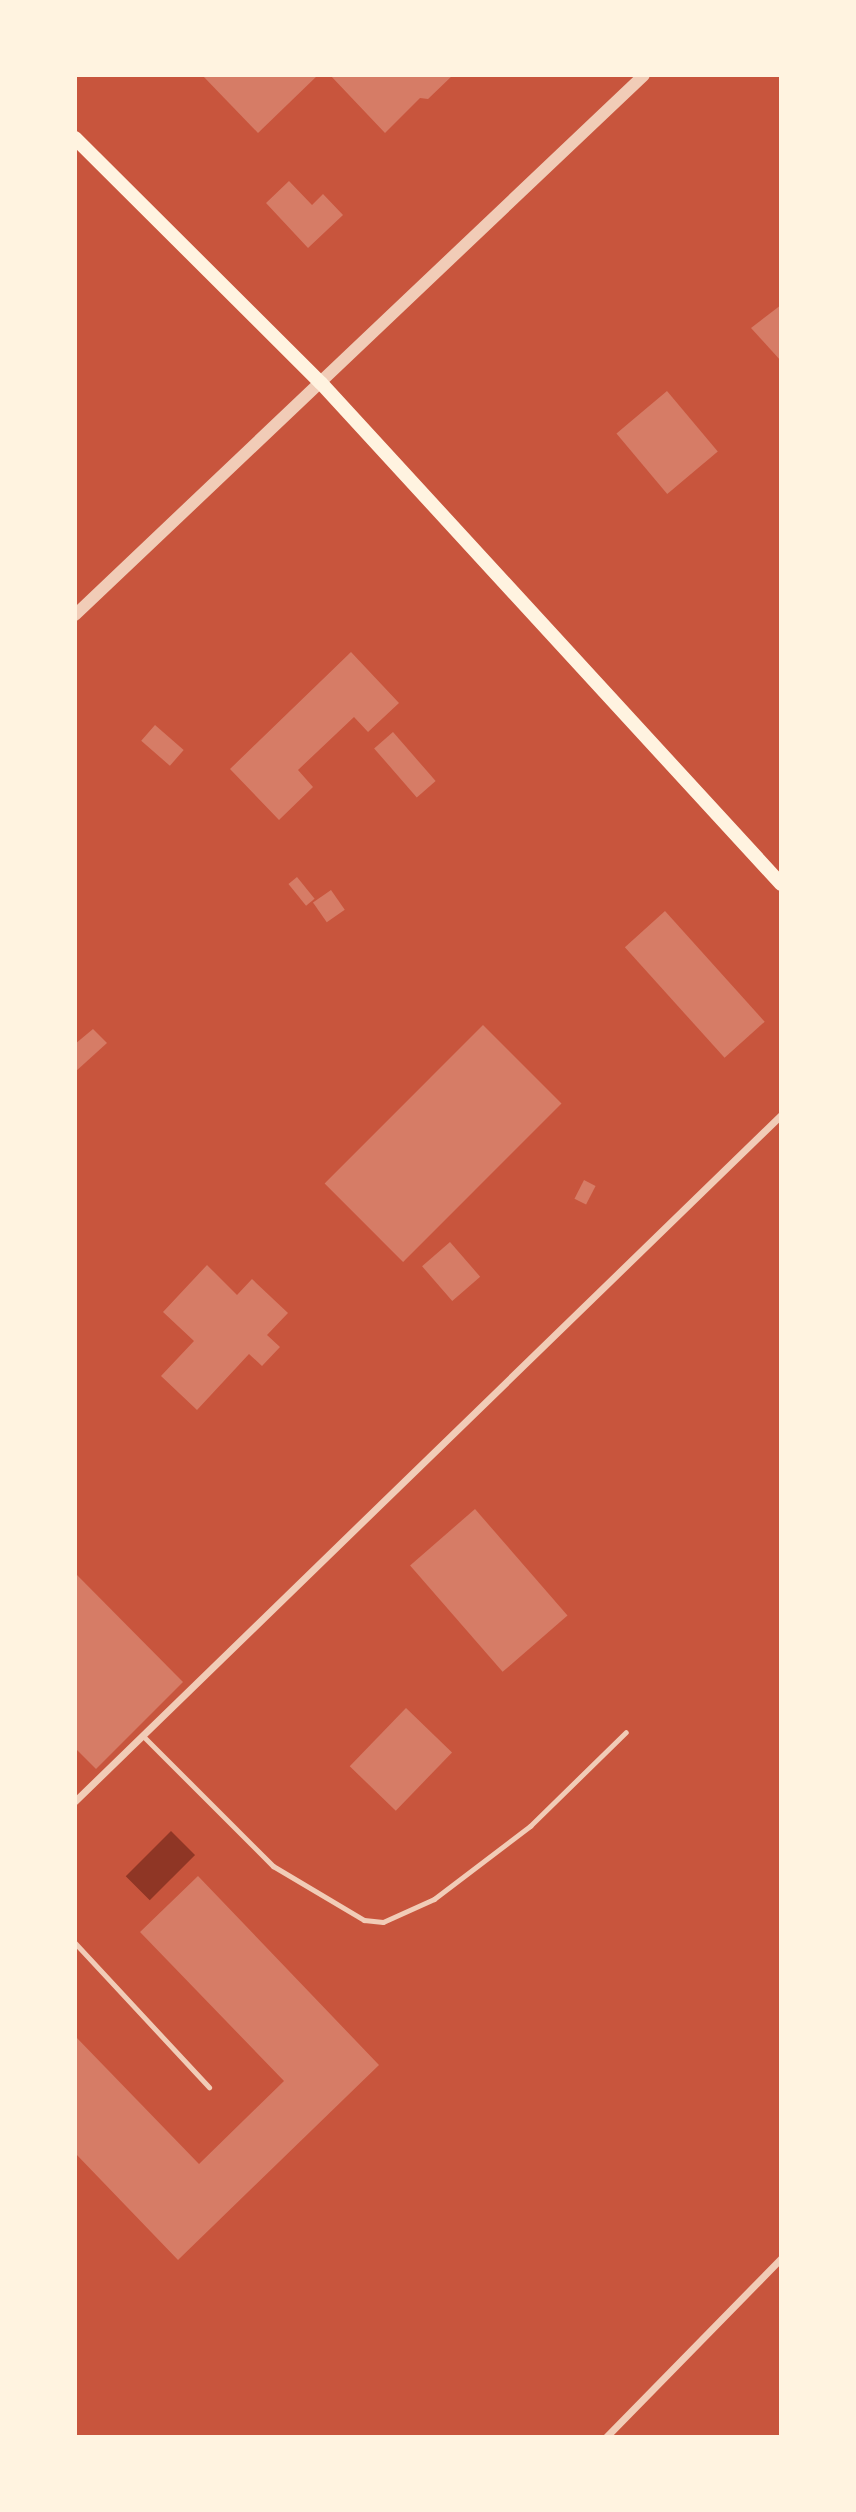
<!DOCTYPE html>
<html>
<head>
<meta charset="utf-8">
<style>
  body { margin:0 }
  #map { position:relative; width:856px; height:2512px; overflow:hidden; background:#c8553d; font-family:"Roboto Condensed",sans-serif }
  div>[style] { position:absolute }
  .water>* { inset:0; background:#8f3625; transform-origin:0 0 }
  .building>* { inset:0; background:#d67c66; transform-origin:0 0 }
  .service>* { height:5px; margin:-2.5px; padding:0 2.5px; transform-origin:2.5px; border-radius:2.5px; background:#f1ccb7 }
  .minor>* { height:7px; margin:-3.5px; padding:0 3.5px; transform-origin:3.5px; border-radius:3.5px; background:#f1ccb7 }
  .tertiary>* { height:12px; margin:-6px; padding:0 6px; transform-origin:6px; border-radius:6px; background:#f1ccb7 }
  .secondary>* { height:14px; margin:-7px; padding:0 7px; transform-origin:7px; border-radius:7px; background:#fff3e0 }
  span { translate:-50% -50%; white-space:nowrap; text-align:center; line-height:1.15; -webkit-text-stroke:6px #fff3e0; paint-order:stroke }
  .frame { position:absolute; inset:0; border:77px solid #fff3e0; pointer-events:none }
</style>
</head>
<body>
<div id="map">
  <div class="water">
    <i style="left:171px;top:1831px;width:34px;height:64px;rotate:45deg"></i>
  </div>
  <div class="building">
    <i style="clip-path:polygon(202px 75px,318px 75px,258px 133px)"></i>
    <i style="clip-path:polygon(330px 75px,453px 75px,428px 99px,420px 98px,385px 133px)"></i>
    <i style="clip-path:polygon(289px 181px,312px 205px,323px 194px,343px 215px,308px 248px,266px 203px)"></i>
    <i style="clip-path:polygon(781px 305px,781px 361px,751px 328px)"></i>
    <i style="left:667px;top:391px;width:79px;height:66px;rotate:50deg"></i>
    <i style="clip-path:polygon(351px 652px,399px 703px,368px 732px,354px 717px,298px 770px,313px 787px,279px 820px,230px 769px)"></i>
    <i style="left:155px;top:725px;width:38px;height:21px;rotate:41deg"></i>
    <i style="left:393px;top:732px;width:65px;height:25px;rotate:49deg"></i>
    <i style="left:297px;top:877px;width:28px;height:11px;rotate:51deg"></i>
    <i style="left:331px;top:890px;width:24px;height:22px;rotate:55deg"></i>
    <i style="left:665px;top:911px;width:149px;height:54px;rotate:48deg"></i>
    <i style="left:483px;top:1025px;width:111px;height:224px;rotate:45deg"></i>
    <i style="clip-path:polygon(93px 1029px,107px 1043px,75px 1072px,75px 1044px)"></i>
    <i style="left:584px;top:1180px;width:13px;height:21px;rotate:27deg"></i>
    <i style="left:450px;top:1242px;width:46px;height:37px;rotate:49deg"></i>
    <i style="clip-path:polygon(207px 1265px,237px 1295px,252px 1279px,288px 1313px,267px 1335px,280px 1347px,262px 1366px,249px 1354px,197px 1410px,161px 1376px,194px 1341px,163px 1312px)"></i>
    <i style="left:475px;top:1509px;width:141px;height:86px;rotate:49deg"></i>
    <i style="clip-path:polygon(75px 1573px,183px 1682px,96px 1769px,75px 1748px)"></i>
    <i style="left:406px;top:1708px;width:64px;height:81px;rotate:44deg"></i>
    <i style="clip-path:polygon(198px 1876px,379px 2065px,178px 2260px,75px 2153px,75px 2036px,199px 2164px,284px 2081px,140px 1932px)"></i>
  </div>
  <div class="service">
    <i style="left:143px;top:1736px;width:184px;rotate:45deg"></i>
    <i style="left:273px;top:1866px;width:106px;rotate:30.7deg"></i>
    <i style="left:364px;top:1920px;width:19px;rotate:6deg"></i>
    <i style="left:383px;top:1922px;width:56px;rotate:-24.3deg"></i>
    <i style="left:434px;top:1899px;width:121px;rotate:-37.2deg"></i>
    <i style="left:530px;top:1826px;width:134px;rotate:-44.4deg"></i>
    <i style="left:75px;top:1943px;width:197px;rotate:47.1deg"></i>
  </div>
  <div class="minor">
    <i style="left:75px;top:1801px;width:984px;rotate:-44.18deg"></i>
    <i style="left:606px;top:2437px;width:250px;rotate:-45.6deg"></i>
  </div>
  <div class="tertiary">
    <i style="left:75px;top:615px;width:784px;rotate:-43.5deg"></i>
  </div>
  <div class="secondary">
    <i style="left:75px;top:138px;width:347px;rotate:44.9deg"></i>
    <i style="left:321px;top:383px;width:680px;rotate:47.44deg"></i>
  </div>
  <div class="frame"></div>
</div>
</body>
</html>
